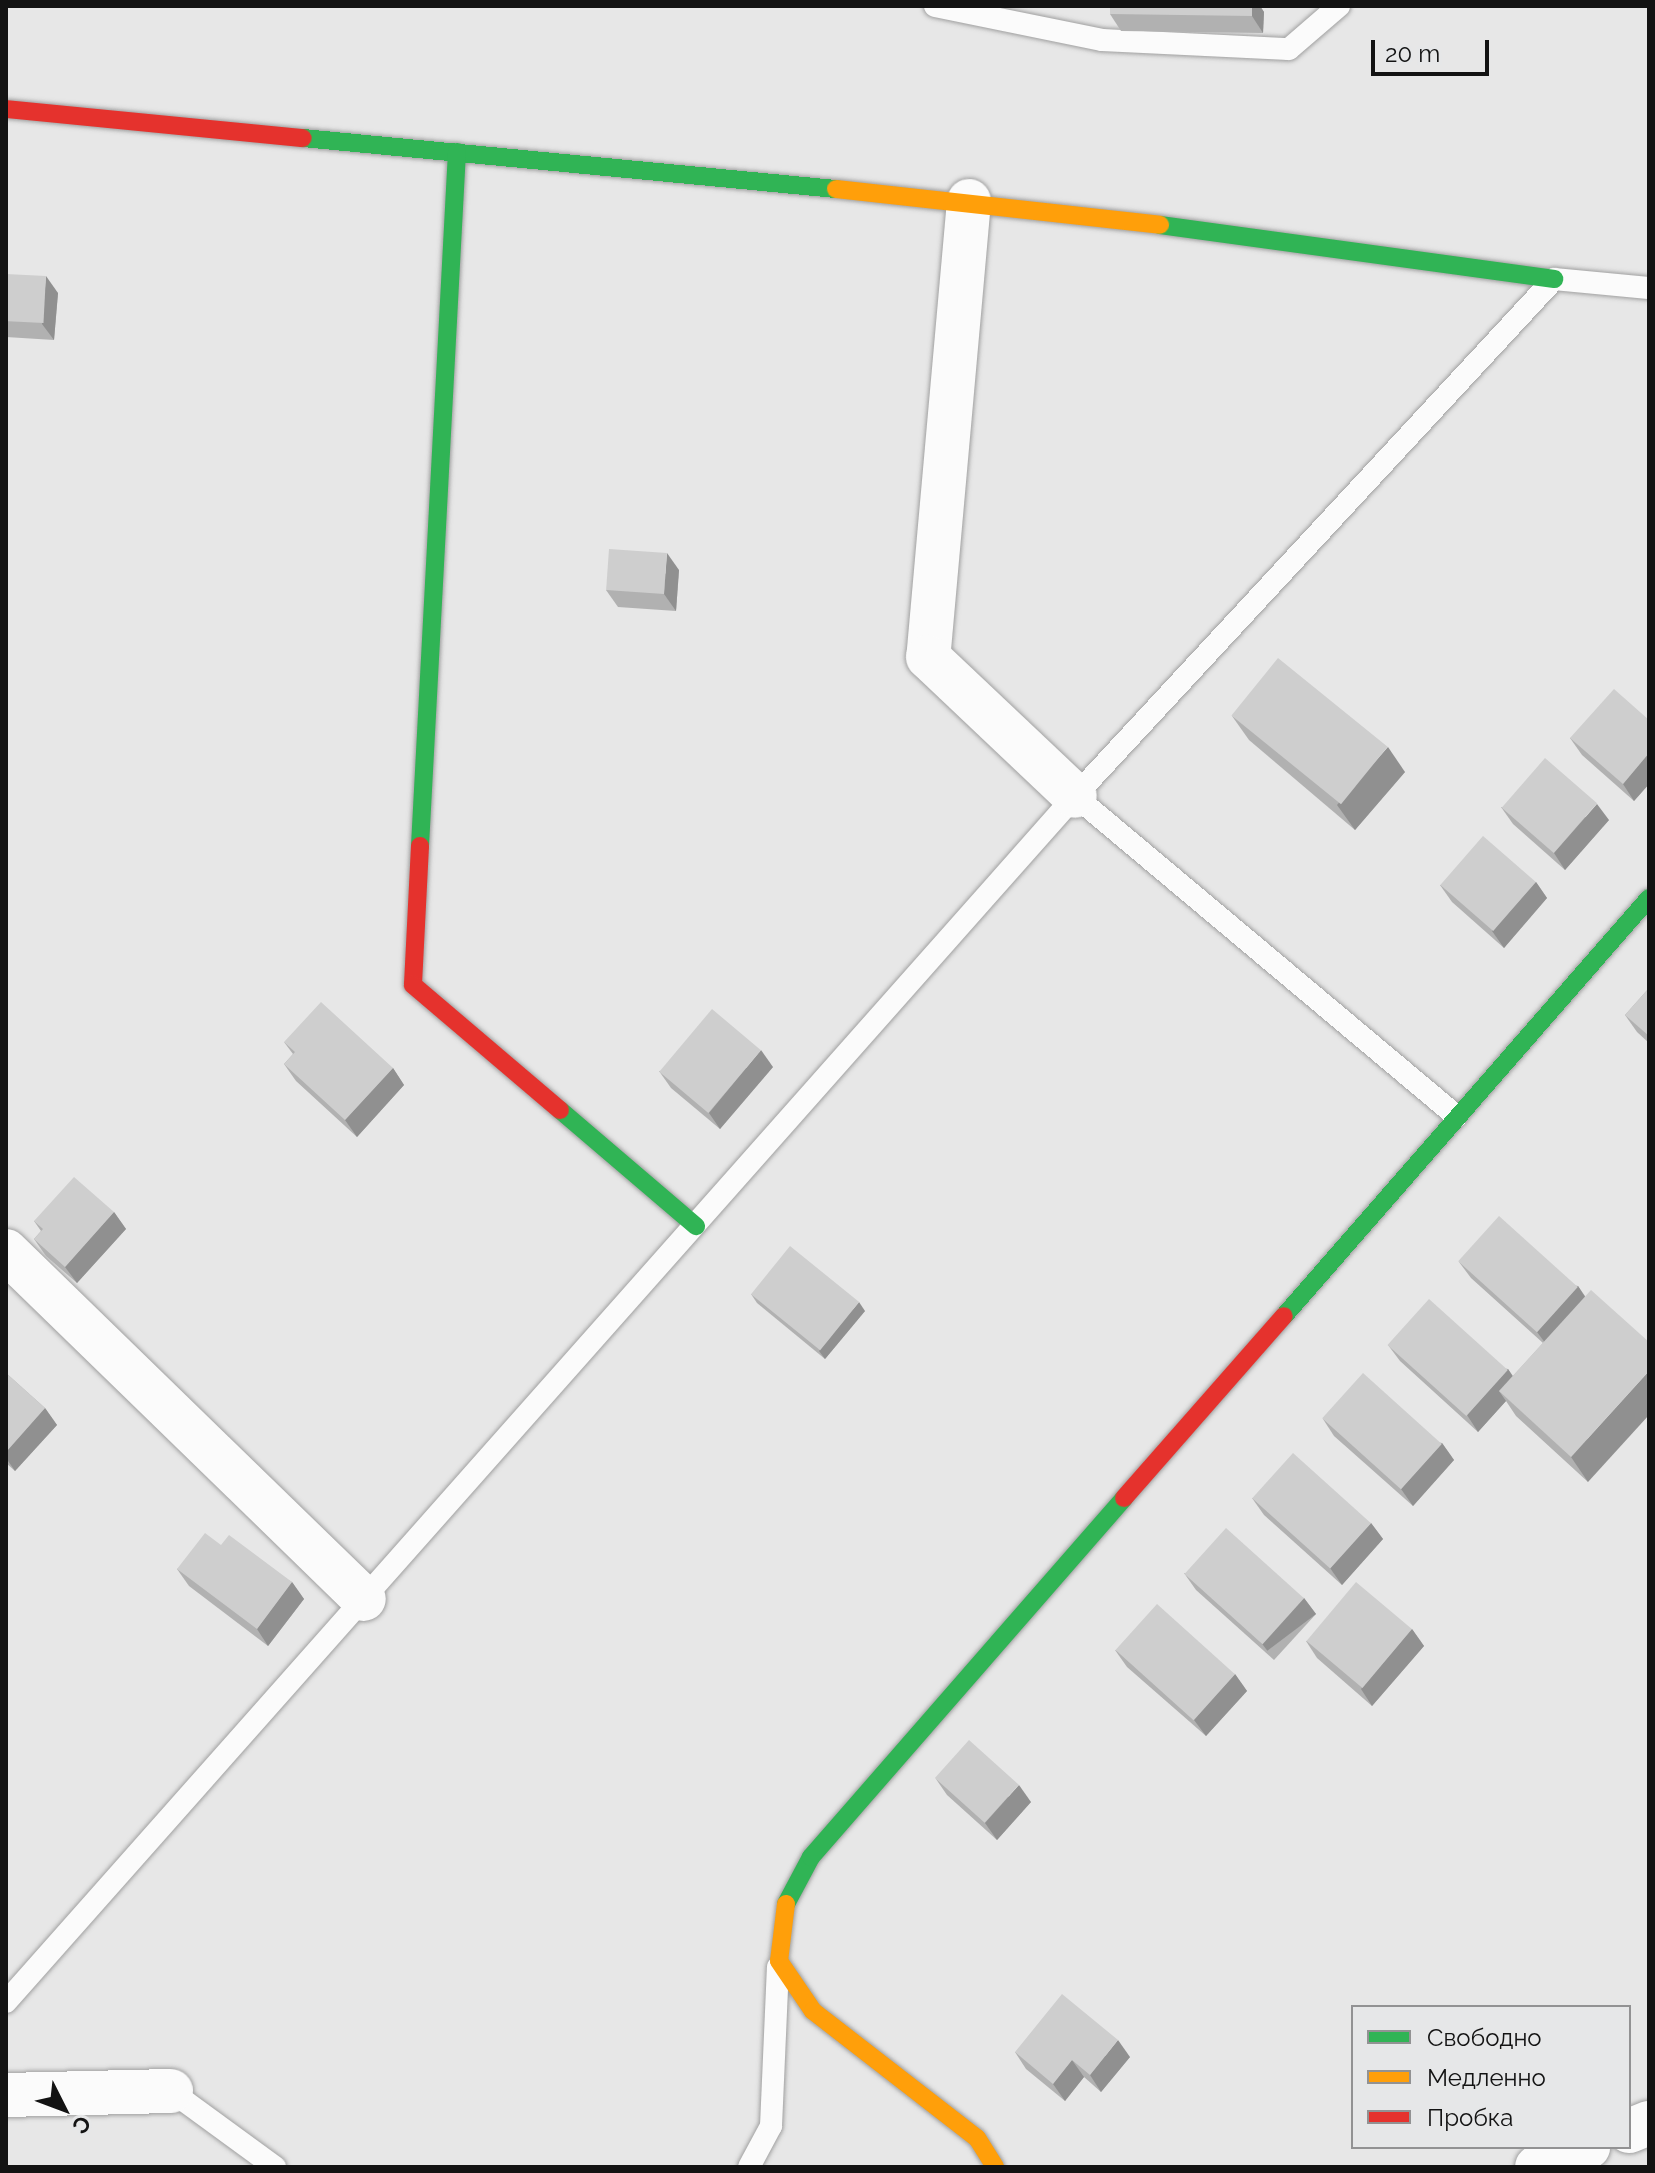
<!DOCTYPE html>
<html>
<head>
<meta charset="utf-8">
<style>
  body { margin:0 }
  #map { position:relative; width:1655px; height:2173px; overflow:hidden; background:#e7e7e7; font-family:Raleway,sans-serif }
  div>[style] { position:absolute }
  .roads { filter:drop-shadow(0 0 2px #a0a0a0) drop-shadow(0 0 2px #a0a0a0) }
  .lane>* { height:22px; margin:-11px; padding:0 11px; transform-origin:11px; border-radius:11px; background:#fbfbfb }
  .street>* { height:44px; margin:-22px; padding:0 22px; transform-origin:22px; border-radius:22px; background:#fbfbfb }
  .fast>* { height:18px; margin:-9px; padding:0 9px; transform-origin:9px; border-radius:9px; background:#30b455 }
  .slow>* { height:18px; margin:-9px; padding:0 9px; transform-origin:9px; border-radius:9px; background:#ff9f0a }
  .jam>* { height:18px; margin:-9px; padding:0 9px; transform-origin:9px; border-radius:9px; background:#e5322d }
  .wall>* { inset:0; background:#b1b1b1 }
  .shaded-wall>* { inset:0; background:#909090; transform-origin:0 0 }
  .building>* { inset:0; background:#cecece; transform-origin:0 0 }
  span { translate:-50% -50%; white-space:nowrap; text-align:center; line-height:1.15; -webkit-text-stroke:7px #e6e7e8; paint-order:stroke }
  .frame { position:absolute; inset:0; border:8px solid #131313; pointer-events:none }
  .legend { position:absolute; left:1351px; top:2005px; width:280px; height:144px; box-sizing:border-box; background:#e6e7e8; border:2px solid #929293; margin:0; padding:10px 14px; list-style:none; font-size:24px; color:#131313 }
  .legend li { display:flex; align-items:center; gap:16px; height:40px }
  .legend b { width:40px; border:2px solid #929293 }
  .north { position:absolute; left:24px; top:2069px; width:80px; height:80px; -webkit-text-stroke:6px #e6e7e8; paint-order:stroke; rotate:132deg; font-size:22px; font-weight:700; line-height:32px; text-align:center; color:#131313 }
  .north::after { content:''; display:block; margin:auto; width:28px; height:36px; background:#131313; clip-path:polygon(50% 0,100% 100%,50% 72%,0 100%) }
  .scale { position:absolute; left:1371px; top:40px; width:118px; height:36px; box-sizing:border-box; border:4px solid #131313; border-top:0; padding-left:10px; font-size:24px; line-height:28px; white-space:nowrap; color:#131313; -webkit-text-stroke:6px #e6e7e8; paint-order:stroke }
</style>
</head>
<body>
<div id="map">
  <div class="roads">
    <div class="lane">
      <i style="left:935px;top:6px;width:170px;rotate:11.5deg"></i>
      <i style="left:1102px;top:40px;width:187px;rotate:2.8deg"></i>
      <i style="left:1289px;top:49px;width:66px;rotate:-40.7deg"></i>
      <i style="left:1075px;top:796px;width:498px;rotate:40deg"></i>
      <i style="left:6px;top:2002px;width:1612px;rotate:-48.45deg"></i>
      <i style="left:1075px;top:796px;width:705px;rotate:-47.18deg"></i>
      <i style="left:1554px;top:279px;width:95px;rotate:5.4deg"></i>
      <i style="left:171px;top:2091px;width:129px;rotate:36.2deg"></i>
      <i style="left:749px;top:2167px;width:47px;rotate:-61.8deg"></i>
      <i style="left:771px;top:2126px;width:159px;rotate:-87.5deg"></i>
    </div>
    <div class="street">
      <i style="left:969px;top:201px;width:458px;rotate:95.1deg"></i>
      <i style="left:928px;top:657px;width:202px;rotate:43.4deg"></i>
      <i style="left:6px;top:1251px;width:499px;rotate:44.2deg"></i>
      <i style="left:6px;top:2095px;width:165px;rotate:-1.4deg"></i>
      <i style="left:1629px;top:2131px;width:22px;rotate:-22deg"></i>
      <i style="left:1537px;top:2167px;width:55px;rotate:-21.4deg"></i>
    </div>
    <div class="fast">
      <i style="left:303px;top:138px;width:535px;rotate:5.47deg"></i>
      <i style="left:1160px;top:225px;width:398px;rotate:7.8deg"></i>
      <i style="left:420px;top:846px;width:695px;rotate:-86.95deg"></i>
      <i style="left:560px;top:1110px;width:179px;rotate:40.5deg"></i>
      <i style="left:1284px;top:1316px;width:555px;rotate:-48.87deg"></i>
      <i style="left:786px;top:1904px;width:53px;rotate:-62deg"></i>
      <i style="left:811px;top:1857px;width:476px;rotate:-48.9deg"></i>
    </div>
    <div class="slow">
      <i style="left:836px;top:189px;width:326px;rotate:6.3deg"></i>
      <i style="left:786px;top:1904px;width:57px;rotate:97deg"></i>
      <i style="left:779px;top:1961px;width:60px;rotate:55.8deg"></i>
      <i style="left:813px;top:2011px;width:207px;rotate:37.8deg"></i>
      <i style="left:977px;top:2138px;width:34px;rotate:58deg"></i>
    </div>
    <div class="jam">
      <i style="left:6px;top:109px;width:298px;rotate:5.6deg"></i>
      <i style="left:420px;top:846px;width:139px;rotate:92.9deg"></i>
      <i style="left:413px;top:985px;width:193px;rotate:40.4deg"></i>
      <i style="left:1124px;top:1498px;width:242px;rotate:-48.7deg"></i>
    </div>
  </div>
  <div class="wall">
    <i style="clip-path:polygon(1110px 6px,1260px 6px,1264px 12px,1263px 33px,1121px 31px,1110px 14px)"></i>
    <i style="clip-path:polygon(6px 274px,58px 293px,54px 340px,6px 337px)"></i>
    <i style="clip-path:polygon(679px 570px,676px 611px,618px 607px,606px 590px)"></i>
    <i style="clip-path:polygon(1232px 716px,1405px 772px,1355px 830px,1249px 740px)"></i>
    <i style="clip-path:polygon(1649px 720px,1649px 784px,1634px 801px,1582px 755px,1570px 738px)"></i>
    <i style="clip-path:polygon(1501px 807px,1609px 820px,1565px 870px,1513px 824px)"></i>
    <i style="clip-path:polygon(1536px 882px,1547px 898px,1504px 948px,1452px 902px,1440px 885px)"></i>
    <i style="clip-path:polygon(1649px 988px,1649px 1043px,1637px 1032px,1625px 1015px)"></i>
    <i style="clip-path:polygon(284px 1042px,393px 1068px,404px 1085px,357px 1137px,296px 1081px,284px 1064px,293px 1054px)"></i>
    <i style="clip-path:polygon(773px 1067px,720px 1129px,671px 1088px,659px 1071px)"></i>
    <i style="clip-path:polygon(114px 1212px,126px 1229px,77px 1283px,46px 1256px,34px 1239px,41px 1231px,34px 1221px)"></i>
    <i style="clip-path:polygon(1459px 1262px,1578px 1286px,1585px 1296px,1588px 1482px,1516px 1416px,1506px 1401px,1478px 1432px,1400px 1361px,1388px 1345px,1508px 1369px,1513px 1376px,1543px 1343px,1471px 1278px)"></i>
    <i style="clip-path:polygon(751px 1294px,865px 1311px,825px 1359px,757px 1303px)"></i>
    <i style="clip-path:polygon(6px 1373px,45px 1408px,57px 1425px,15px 1471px,6px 1463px)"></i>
    <i style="clip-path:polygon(1323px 1419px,1442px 1443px,1454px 1460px,1413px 1506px,1334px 1436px)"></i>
    <i style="clip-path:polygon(1252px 1498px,1371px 1523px,1383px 1539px,1342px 1585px,1264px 1515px)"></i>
    <i style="clip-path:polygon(221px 1545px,292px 1582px,304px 1599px,268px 1646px,189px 1586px,177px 1569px)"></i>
    <i style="clip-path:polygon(1184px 1573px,1304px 1598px,1316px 1614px,1274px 1660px,1196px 1590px)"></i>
    <i style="clip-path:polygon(1412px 1629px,1424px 1646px,1372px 1706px,1317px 1658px,1306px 1641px)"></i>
    <i style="clip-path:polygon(1115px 1650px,1235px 1674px,1247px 1691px,1206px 1736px,1127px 1667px)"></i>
    <i style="clip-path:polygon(936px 1779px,1031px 1802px,997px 1840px,947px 1795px)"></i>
    <i style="clip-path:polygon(1015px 2052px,1130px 2057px,1101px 2092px,1084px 2077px,1065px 2101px,1026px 2069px)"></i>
  </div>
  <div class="shaded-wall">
    <i style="clip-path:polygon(1252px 6px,1260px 6px,1264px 12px,1263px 33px,1252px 16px)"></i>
    <i style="clip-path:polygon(46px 276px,58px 293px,54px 340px,42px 324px)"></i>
    <i style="clip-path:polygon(667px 553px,679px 570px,676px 611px,664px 594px)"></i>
    <i style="clip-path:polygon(1388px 747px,1405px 772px,1355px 830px,1337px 805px)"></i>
    <i style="clip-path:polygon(1649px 753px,1649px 784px,1634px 801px,1623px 784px)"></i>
    <i style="clip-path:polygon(1597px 804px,1609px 820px,1565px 870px,1554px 853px)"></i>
    <i style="clip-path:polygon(1536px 882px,1547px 898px,1504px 948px,1492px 931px)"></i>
    <i style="clip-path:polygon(761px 1050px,773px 1067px,720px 1129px,709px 1113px)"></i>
    <i style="clip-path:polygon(393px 1068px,404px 1085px,357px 1137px,345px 1120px)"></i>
    <i style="clip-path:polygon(114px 1212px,126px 1229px,77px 1283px,65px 1267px)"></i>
    <i style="clip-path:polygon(1578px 1286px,1589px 1303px,1549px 1348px,1537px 1332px)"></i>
    <i style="clip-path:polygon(859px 1302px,865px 1311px,825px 1359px,819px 1351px)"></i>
    <i style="clip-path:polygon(1508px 1369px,1519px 1386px,1499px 1391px,1506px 1401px,1478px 1432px,1467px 1415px)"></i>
    <i style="clip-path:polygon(1649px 1371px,1649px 1415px,1588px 1482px,1571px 1457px)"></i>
    <i style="clip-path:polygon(45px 1408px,57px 1425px,15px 1471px,6px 1458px,6px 1452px)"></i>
    <i style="clip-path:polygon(1442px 1443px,1454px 1460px,1413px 1506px,1401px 1489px)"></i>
    <i style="clip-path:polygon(1371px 1523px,1383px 1539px,1342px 1585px,1330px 1568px)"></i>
    <i style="clip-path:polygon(292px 1582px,304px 1599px,268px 1646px,257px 1629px)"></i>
    <i style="left:1304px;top:1598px;width:20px;height:61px;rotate:53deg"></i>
    <i style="clip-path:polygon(1412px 1629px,1424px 1646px,1372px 1706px,1361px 1689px)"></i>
    <i style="clip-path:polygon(1235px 1674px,1247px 1691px,1206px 1736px,1194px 1720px)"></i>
    <i style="clip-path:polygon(1019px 1785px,1031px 1802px,997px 1840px,985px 1823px)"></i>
    <i style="clip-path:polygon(1118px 2040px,1130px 2057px,1101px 2092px,1090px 2075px)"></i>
    <i style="clip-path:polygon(1072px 2060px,1084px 2077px,1065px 2101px,1053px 2084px)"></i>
  </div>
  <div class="building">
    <i style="clip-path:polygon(1110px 6px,1252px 6px,1252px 16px,1110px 14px)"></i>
    <i style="left:6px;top:274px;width:40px;height:47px;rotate:3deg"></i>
    <i style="left:609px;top:549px;width:58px;height:41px;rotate:4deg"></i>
    <i style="left:1278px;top:658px;width:141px;height:74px;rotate:39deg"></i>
    <i style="clip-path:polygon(1614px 689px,1649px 720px,1649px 753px,1623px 784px,1570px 738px)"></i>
    <i style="left:1545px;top:758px;width:69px;height:66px;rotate:41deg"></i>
    <i style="left:1483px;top:836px;width:70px;height:65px;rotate:41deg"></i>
    <i style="clip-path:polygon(1649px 988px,1649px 1036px,1625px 1015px)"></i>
    <i style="clip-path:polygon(321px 1002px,393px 1068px,345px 1120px,284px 1064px,295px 1052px,284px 1042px)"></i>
    <i style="left:712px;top:1009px;width:64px;height:82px;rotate:40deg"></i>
    <i style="clip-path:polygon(74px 1177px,114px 1212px,65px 1267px,34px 1239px,43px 1229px,34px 1221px)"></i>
    <i style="left:1499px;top:1216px;width:106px;height:61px;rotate:42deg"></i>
    <i style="left:790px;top:1246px;width:89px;height:62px;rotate:39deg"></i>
    <i style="clip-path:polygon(1591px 1290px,1649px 1342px,1649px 1371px,1571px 1457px,1499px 1391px)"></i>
    <i style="left:1429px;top:1299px;width:106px;height:62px;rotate:42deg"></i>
    <i style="clip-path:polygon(6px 1373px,45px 1408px,6px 1452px)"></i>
    <i style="left:1363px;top:1373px;width:106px;height:61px;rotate:42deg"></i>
    <i style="left:1293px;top:1453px;width:105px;height:61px;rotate:42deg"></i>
    <i style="left:1226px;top:1528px;width:105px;height:62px;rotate:42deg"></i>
    <i style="clip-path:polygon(205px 1533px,221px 1545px,229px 1535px,292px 1582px,257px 1629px,177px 1569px)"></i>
    <i style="left:1356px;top:1582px;width:73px;height:77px;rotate:40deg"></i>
    <i style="left:1157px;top:1604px;width:105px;height:62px;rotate:42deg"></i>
    <i style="left:969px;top:1740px;width:67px;height:51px;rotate:42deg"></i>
    <i style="clip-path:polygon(1062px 1994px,1118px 2040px,1090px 2075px,1072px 2060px,1053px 2084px,1015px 2052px)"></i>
  </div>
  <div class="frame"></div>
  <ul class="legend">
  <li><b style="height:10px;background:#30b455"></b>Свободно</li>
  <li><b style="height:10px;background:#ff9f0a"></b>Медленно</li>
  <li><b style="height:10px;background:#e5322d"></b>Пробка</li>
  </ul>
  <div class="north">С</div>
  <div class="scale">20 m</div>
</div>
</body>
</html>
